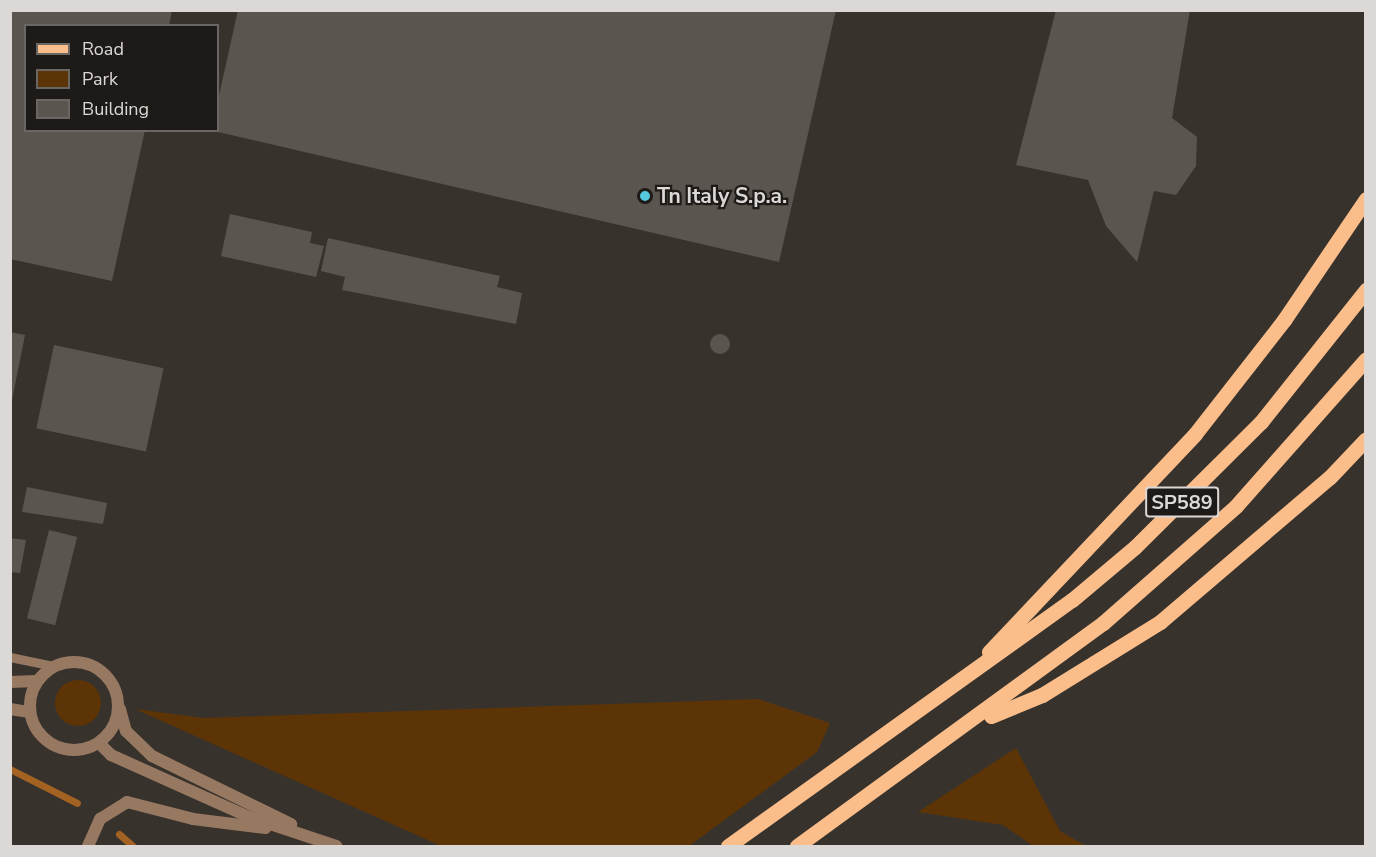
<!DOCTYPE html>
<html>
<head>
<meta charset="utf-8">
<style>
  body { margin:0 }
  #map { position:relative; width:1376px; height:857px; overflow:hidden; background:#38322d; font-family:"Nunito Sans",sans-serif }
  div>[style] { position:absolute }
  .green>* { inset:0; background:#5d3406 }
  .round { border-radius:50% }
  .stream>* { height:7px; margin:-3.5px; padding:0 3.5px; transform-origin:3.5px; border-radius:3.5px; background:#a36221 }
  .building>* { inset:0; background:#5b554f; transform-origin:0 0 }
  .service>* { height:9px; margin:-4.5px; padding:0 4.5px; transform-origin:4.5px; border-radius:4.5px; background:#977961 }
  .minor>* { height:12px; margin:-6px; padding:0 6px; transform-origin:6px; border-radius:6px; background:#977961 }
  .minor>.ring { margin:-6px; padding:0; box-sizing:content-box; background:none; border:12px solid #977961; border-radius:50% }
  .primary>* { height:15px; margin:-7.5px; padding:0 7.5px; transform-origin:7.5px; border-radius:7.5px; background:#fbbe8a }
  .dots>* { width:16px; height:16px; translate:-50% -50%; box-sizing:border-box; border:3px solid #1d1a18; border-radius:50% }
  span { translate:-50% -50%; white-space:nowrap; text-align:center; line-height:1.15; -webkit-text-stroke:4.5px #1d1a18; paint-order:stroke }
  .shield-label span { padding:2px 4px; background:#1d1a18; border:2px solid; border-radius:4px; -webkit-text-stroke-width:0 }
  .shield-label { font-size:20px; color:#dcd8d5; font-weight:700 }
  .poi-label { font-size:21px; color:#dcd8d5; font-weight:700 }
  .left { translate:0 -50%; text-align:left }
  .frame { position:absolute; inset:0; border:12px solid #dcd8d5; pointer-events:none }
  .legend { position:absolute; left:24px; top:24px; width:195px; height:108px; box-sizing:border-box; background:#1d1a18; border:2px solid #696664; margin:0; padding:8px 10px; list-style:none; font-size:18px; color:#dcd8d5 }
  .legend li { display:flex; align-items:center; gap:12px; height:30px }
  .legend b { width:30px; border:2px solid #696664 }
</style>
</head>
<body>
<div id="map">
  <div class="green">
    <i class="round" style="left:55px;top:680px;width:46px;height:46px"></i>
    <i style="clip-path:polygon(758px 699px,830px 723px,817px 752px,689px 846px,441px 846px,135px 709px,204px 718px)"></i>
    <i style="clip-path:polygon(1016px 748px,1060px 831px,1086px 846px,1033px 846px,1003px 825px,918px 812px)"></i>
  </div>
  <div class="stream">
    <i style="left:10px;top:769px;width:75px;rotate:26.9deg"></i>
    <i style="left:119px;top:834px;width:18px;rotate:41deg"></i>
  </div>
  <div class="building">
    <i style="clip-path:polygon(10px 10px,172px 10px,169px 26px,26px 26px,26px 130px,145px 130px,112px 281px,10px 259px)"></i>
    <i style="clip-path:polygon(238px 10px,836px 10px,779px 262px,218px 132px,218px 100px)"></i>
    <i style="clip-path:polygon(1056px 10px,1190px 10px,1172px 118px,1197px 137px,1196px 166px,1176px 195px,1154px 191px,1137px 262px,1106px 226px,1088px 180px,1016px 165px)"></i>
    <i style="clip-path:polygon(230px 214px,312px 232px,310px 243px,324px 246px,316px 277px,221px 256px)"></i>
    <i style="clip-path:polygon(328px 238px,500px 276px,497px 287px,522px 293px,516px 324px,342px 290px,345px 277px,321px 271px)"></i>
    <i style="clip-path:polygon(10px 332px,25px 335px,12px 400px,10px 400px)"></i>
    <i class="round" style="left:710px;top:334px;width:20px;height:20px"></i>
    <i style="left:54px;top:345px;width:112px;height:85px;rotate:12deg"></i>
    <i style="clip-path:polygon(27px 487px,107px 503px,103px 524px,22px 512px)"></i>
    <i style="left:49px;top:530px;width:29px;height:91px;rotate:14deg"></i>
    <i style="clip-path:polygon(10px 538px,26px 540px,20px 573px,10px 572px)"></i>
  </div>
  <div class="service">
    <i style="left:10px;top:657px;width:45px;rotate:11.6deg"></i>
  </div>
  <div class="minor">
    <i class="ring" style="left:30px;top:662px;width:76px;height:76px"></i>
    <i style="left:10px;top:682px;width:26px;rotate:-2deg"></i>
    <i style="left:10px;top:709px;width:20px;rotate:9deg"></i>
    <i style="left:120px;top:709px;width:23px;rotate:75deg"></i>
    <i style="left:126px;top:731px;width:36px;rotate:44deg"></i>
    <i style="left:152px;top:756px;width:155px;rotate:26.1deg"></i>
    <i style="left:99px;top:743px;width:17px;rotate:45deg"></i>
    <i style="left:111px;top:755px;width:151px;rotate:24.2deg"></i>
    <i style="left:249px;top:817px;width:92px;rotate:18.4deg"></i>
    <i style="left:88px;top:846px;width:30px;rotate:-66deg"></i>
    <i style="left:100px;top:819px;width:32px;rotate:-32deg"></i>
    <i style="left:127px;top:802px;width:68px;rotate:14.4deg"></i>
    <i style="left:193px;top:819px;width:73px;rotate:7.1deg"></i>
  </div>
  <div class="primary">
    <i style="left:989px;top:652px;width:300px;rotate:-46.6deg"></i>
    <i style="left:1195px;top:434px;width:145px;rotate:-52deg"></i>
    <i style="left:1284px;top:320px;width:146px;rotate:-55.9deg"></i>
    <i style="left:991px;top:716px;width:55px;rotate:-22.4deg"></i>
    <i style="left:1042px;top:695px;width:139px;rotate:-31.7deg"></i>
    <i style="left:1160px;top:622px;width:223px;rotate:-40.5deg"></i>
    <i style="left:1330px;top:477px;width:52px;rotate:-46.5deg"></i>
    <i style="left:728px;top:846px;width:423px;rotate:-35.6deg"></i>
    <i style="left:1072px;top:600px;width:82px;rotate:-40.1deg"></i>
    <i style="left:1135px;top:547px;width:177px;rotate:-44.8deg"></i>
    <i style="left:1261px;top:422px;width:169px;rotate:-51.5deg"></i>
    <i style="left:797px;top:846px;width:379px;rotate:-36.1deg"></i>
    <i style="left:1103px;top:623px;width:177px;rotate:-41.3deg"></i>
    <i style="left:1236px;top:506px;width:196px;rotate:-48.5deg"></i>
  </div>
  <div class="dots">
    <i style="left:645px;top:196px;background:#55cade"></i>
  </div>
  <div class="shield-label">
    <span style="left:1182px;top:502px">SP589</span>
  </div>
  <div class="poi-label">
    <span class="left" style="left:657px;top:196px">Tn Italy S.p.a.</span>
  </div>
  <div class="frame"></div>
  <ul class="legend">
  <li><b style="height:8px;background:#fbbe8a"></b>Road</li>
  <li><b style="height:16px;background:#5d3406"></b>Park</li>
  <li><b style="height:16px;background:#5b554f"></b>Building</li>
  </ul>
</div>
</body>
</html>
